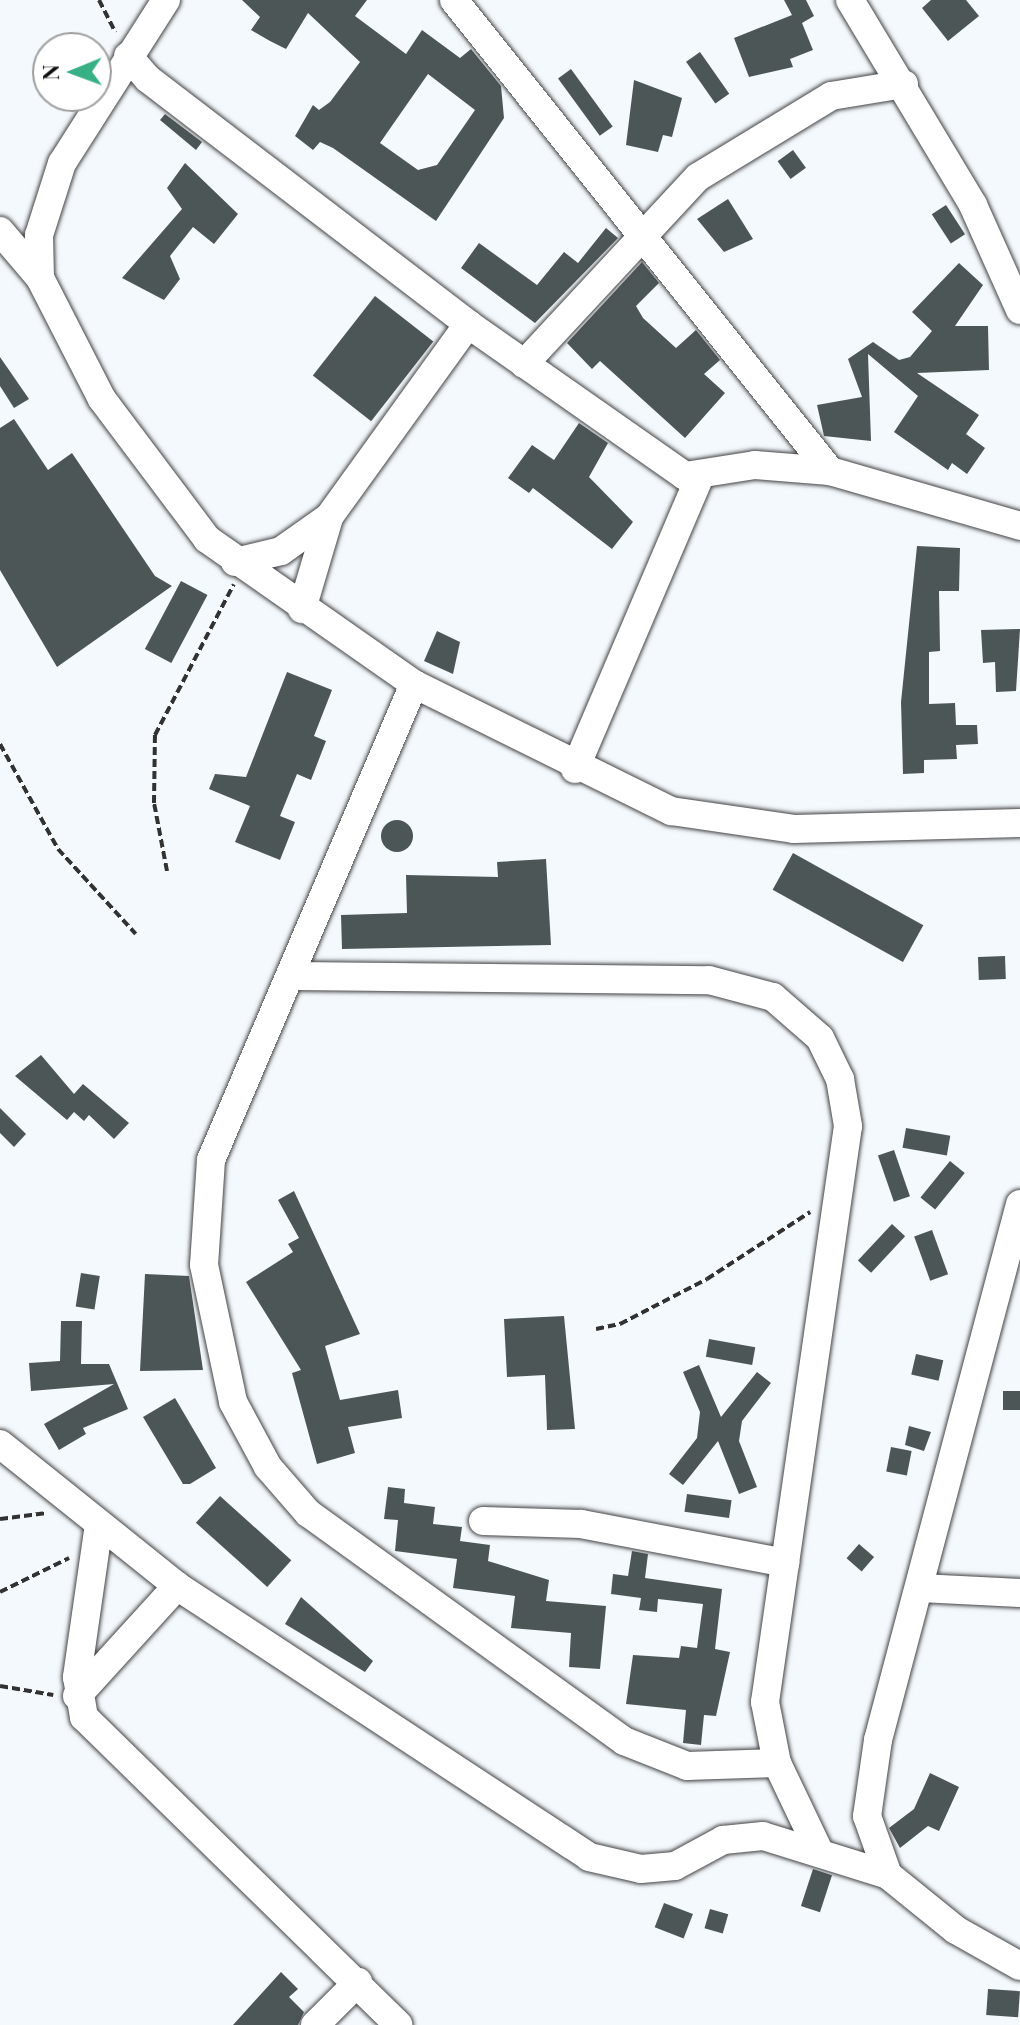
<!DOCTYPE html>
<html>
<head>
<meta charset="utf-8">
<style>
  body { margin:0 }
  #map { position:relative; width:1020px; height:2025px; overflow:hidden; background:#f4f9fe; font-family:"Playfair Display",serif }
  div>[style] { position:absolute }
  .building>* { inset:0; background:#4d5657; transform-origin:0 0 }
  .round { border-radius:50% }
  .path>* { height:4px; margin-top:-2px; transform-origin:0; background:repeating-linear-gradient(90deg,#323232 0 8px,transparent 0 12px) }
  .roads { filter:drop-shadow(0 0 2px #434343) drop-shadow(0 0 2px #434343) }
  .minor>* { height:28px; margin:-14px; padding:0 14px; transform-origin:14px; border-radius:14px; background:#fff }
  span { translate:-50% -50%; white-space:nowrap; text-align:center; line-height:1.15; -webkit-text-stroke:8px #fff; paint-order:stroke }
  .north { position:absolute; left:32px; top:32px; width:80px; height:80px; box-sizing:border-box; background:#fff; border:2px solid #9f9f9f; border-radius:50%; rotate:269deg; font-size:22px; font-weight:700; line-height:32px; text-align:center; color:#101010 }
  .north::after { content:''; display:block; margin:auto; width:28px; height:36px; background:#37b085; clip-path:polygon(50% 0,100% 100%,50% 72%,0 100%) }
</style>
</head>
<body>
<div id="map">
  <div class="building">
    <i style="clip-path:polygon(evenodd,242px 0,367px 0,355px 16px,406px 54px,422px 30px,460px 58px,471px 49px,501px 86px,504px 118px,436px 221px,333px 148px,320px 142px,313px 150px,295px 136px,313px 105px,319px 110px,330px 102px,360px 62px,308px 13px,286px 49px,270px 41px,251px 30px,260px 17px,242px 0,428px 74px,475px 110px,437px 165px,418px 170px,380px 143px,428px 74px)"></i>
    <i style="clip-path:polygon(784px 0,806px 0,814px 16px,802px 23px,813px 50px,790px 59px,793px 67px,749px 77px,734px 38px,792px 15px)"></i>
    <i style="clip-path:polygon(931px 0,966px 0,979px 16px,948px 41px,922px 8px)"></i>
    <i style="left:700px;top:52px;width:51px;height:17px;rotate:55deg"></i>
    <i style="left:571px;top:69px;width:71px;height:16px;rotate:54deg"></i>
    <i style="clip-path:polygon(634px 80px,682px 98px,672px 137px,663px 135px,658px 152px,626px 145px)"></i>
    <i style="clip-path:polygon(165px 114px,202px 142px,196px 150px,160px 120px)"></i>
    <i style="left:793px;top:150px;width:22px;height:19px;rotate:54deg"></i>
    <i style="clip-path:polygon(185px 163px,238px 214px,214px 244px,193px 227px,170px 256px,180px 279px,164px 300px,122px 278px,182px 209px,167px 188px)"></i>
    <i style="clip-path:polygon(728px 199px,753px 239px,724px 252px,697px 219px)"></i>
    <i style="left:946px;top:205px;width:35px;height:17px;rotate:57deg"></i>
    <i style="clip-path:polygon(606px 228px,618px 238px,535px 323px,461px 268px,479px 243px,537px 285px,564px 252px,578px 263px)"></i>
    <i style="clip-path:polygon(642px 262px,659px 283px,636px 306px,643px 318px,676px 348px,696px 330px,720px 360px,704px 374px,725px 393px,685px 438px,600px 361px,592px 369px,567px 343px)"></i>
    <i style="clip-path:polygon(959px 263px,983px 285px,955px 326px,988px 326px,989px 370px,917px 373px,979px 415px,966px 434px,985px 448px,967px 474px,952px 463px,948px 470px,894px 432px,918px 396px,868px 354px,871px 441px,824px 436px,817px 405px,862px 397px,848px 359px,873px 342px,899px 360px,910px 357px,932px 331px,912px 312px)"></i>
    <i style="left:375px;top:296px;width:74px;height:101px;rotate:38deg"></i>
    <i style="clip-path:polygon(0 357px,29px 399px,14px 408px,0 386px)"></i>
    <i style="clip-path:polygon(14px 419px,48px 470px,72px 453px,155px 576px,172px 586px,57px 667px,0 570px,0 428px)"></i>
    <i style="clip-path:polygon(579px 423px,608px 443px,589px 477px,633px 522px,612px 549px,533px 488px,529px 493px,508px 478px,532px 445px,554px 460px)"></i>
    <i style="clip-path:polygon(917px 546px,960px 548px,959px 591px,939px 591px,940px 651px,929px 652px,929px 704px,955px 703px,956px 725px,977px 725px,978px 744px,956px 745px,957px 759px,924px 760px,924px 773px,903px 774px,901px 702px)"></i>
    <i style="left:181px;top:581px;width:30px;height:77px;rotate:28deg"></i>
    <i style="clip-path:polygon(1020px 629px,1016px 691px,996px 692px,995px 662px,983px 663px,981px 630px)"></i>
    <i style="clip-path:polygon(437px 631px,460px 642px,453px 674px,424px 661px)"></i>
    <i style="clip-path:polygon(287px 672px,332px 690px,314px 736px,326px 741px,311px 780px,297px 774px,280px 816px,295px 822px,280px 860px,235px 842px,250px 806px,209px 789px,215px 774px,246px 777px)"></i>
    <i class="round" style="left:381px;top:820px;width:32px;height:32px"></i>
    <i style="left:793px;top:853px;width:149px;height:42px;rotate:29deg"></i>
    <i style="clip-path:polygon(546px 859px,551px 945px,342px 949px,341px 915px,407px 913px,406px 875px,498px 877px,497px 862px)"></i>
    <i style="left:1005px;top:956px;width:23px;height:27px;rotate:88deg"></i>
    <i style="clip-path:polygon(41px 1055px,74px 1094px,83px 1084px,129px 1123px,114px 1139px,89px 1115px,84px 1121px,74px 1112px,67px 1120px,15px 1076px)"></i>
    <i style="clip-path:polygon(0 1108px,26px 1134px,14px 1147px,0 1133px)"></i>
    <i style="left:906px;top:1128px;width:45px;height:20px;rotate:10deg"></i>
    <i style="left:894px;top:1150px;width:49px;height:17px;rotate:71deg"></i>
    <i style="left:950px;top:1161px;width:19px;height:47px;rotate:39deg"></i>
    <i style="clip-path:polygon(294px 1191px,360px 1334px,325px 1346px,340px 1400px,398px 1390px,402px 1418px,348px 1427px,355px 1453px,317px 1464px,292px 1373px,301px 1370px,246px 1282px,293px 1252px,288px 1244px,299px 1238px,278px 1200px)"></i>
    <i style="left:892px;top:1224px;width:18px;height:50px;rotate:43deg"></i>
    <i style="left:932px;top:1230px;width:47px;height:19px;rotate:70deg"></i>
    <i style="left:81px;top:1273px;width:19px;height:34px;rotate:9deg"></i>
    <i style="clip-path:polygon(145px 1274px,189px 1276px,203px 1370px,140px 1371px)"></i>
    <i style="clip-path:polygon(564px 1316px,575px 1429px,547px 1430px,545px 1375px,507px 1377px,504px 1319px)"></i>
    <i style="clip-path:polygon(61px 1321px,82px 1321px,81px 1364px,109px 1364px,128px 1409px,83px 1428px,86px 1434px,59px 1450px,44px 1424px,114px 1384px,31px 1391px,29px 1363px,60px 1361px)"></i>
    <i style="left:709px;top:1339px;width:47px;height:18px;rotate:10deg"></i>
    <i style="left:916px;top:1354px;width:28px;height:21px;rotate:13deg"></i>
    <i style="clip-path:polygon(699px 1365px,721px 1417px,757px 1372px,771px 1383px,742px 1421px,739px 1441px,757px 1487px,739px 1494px,718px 1441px,683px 1485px,669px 1474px,697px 1438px,700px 1412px,683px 1372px)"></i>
    <i style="left:1003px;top:1391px;width:17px;height:19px"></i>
    <i style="clip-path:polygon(175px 1398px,216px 1468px,190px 1484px,183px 1484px,143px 1417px)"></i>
    <i style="clip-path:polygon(909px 1426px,931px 1432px,924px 1451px,905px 1445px)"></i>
    <i style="left:891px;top:1447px;width:21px;height:25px;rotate:11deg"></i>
    <i style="clip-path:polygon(388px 1487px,405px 1489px,404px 1503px,435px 1507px,433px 1524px,462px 1527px,460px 1541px,490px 1545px,488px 1561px,549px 1580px,546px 1601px,606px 1606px,600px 1669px,569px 1667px,571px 1633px,511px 1628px,515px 1596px,453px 1588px,457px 1559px,395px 1551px,398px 1520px,384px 1519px)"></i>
    <i style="left:687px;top:1494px;width:45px;height:18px;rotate:8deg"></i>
    <i style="left:220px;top:1496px;width:96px;height:36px;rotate:42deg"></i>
    <i style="left:859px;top:1544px;width:20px;height:19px;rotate:41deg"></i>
    <i style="clip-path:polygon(632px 1551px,648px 1554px,645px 1578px,722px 1589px,715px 1649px,730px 1652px,716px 1716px,704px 1715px,701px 1745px,683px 1743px,686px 1710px,626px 1704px,633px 1655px,679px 1658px,681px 1646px,697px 1648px,703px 1604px,658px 1599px,657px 1612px,639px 1610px,641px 1598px,611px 1594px,613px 1574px,628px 1576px)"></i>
    <i style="clip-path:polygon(301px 1597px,373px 1661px,365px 1672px,285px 1624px)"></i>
    <i style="clip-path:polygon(930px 1773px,959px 1787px,939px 1831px,928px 1826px,900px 1848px,889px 1828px,914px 1809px)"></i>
    <i style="left:813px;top:1869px;width:20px;height:39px;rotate:18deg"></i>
    <i style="left:664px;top:1903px;width:31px;height:26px;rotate:21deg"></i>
    <i style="left:710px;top:1909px;width:19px;height:20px;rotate:16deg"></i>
    <i style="clip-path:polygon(281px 1972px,298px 1989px,289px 1997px,304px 2012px,298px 2025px,233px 2025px)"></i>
    <i style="left:988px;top:1989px;width:32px;height:26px;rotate:4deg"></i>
  </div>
  <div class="path">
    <i style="left:99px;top:0;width:36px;rotate:63deg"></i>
    <i style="left:0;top:744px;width:120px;rotate:61.1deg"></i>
    <i style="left:58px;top:849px;width:115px;rotate:47.5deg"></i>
    <i style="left:167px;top:871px;width:69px;rotate:-100.8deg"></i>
    <i style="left:154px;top:803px;width:68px;rotate:-89.2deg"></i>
    <i style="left:155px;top:735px;width:170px;rotate:-62.4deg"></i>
    <i style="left:596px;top:1329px;width:25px;rotate:-12deg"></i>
    <i style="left:620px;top:1324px;width:98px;rotate:-27.3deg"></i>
    <i style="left:707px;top:1279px;width:123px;rotate:-33deg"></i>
    <i style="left:0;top:1519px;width:47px;rotate:-7.3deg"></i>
    <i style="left:0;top:1592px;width:77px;rotate:-26.2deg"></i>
    <i style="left:0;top:1686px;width:54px;rotate:9.6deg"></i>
  </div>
  <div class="roads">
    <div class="minor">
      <i style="left:166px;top:0;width:193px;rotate:122.5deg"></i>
      <i style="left:62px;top:163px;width:76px;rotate:107.7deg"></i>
      <i style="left:39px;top:235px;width:43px;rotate:88.7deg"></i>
      <i style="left:40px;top:278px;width:136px;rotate:62.9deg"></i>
      <i style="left:102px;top:399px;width:175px;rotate:53.1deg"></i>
      <i style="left:207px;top:539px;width:253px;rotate:35deg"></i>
      <i style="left:414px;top:684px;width:287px;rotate:26.3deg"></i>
      <i style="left:671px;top:811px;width:124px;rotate:8.3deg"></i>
      <i style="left:794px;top:829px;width:226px;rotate:-1.5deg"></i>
      <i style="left:454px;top:0;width:603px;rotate:51.4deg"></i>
      <i style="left:850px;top:0;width:239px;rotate:59deg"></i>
      <i style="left:973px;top:205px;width:115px;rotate:65.9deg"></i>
      <i style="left:128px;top:56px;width:30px;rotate:49deg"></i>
      <i style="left:148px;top:79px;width:403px;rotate:37.4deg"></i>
      <i style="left:468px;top:324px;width:265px;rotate:35deg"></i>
      <i style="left:685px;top:476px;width:71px;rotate:-8.9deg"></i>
      <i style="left:755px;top:465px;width:75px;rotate:4.6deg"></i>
      <i style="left:830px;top:471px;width:198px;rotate:16.1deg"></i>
      <i style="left:0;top:231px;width:62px;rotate:49.6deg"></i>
      <i style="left:524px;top:364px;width:255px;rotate:-47.1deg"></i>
      <i style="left:698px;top:177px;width:156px;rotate:-31.3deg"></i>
      <i style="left:831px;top:96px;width:74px;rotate:-9.3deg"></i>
      <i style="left:235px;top:562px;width:47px;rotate:-13.4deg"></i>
      <i style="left:281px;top:551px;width:59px;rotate:-35.3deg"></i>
      <i style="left:329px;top:517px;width:238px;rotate:-54.2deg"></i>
      <i style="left:302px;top:609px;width:95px;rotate:-73.5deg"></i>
      <i style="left:414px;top:684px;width:517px;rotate:113.1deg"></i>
      <i style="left:211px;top:1160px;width:105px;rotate:93.8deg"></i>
      <i style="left:204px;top:1265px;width:140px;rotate:78deg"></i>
      <i style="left:233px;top:1402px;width:74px;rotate:61.7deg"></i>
      <i style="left:268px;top:1467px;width:61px;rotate:49deg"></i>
      <i style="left:308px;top:1513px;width:390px;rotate:35.8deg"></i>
      <i style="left:624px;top:1741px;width:68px;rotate:21.6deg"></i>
      <i style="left:687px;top:1766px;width:90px;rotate:-1.9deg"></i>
      <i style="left:575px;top:769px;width:316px;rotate:-66.9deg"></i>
      <i style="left:294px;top:976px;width:415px;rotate:0.6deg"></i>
      <i style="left:709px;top:980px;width:66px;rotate:14.9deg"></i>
      <i style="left:773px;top:997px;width:62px;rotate:41.1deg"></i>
      <i style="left:820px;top:1038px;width:46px;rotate:64deg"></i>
      <i style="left:840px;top:1079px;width:48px;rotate:80.3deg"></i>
      <i style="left:848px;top:1126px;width:582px;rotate:98.2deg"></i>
      <i style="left:765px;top:1702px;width:62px;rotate:78.9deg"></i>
      <i style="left:777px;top:1763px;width:95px;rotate:64.5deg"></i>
      <i style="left:1020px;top:1204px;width:554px;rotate:104.84deg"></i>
      <i style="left:878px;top:1740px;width:77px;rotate:98.2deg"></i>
      <i style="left:867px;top:1816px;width:63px;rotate:70.4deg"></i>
      <i style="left:888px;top:1875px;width:87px;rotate:39deg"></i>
      <i style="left:956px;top:1930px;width:73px;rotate:29.4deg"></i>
      <i style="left:0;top:1444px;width:227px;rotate:38.7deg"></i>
      <i style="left:177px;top:1586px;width:493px;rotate:33.3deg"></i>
      <i style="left:589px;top:1857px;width:53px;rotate:13deg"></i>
      <i style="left:641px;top:1869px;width:34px;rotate:-5deg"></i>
      <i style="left:675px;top:1866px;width:55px;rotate:-28.4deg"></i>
      <i style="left:723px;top:1840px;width:40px;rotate:-5.7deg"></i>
      <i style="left:763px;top:1836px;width:131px;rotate:17.3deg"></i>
      <i style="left:483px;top:1521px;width:98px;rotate:1.8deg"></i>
      <i style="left:581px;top:1524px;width:208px;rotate:10.8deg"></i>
      <i style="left:99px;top:1524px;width:155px;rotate:98.2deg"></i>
      <i style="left:77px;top:1677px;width:41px;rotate:80.1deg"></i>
      <i style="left:84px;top:1717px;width:440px;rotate:44.4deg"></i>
      <i style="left:920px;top:1588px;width:100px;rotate:2.9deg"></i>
      <i style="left:77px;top:1696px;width:149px;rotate:-47.7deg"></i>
      <i style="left:315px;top:2025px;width:61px;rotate:-45deg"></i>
    </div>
  </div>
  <div class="north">N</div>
</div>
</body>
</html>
